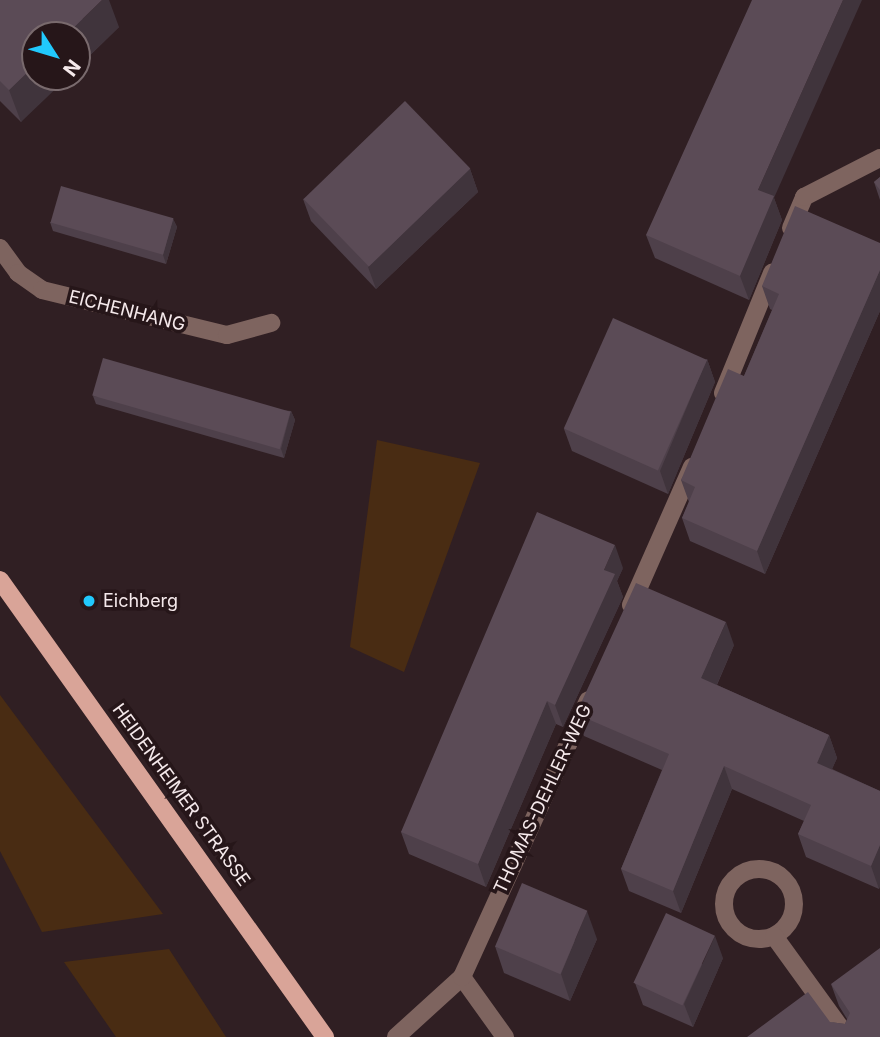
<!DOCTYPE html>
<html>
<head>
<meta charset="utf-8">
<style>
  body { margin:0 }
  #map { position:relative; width:880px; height:1037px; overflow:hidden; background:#301f23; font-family:Inter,sans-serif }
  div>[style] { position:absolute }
  .green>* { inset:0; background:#492c13 }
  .minor>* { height:18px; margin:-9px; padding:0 9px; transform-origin:9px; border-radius:9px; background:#7e645f }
  .minor>.ring { margin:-9px; padding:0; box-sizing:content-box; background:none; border:18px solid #7e645f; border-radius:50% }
  .major>* { height:18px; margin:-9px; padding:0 9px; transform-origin:9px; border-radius:9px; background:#d9a498 }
  .wall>* { inset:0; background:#4e404a }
  .shaded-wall>* { inset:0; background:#40343c }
  .building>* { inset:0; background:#5b4b56; transform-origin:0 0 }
  .dots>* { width:19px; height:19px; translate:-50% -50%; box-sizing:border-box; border:4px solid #261619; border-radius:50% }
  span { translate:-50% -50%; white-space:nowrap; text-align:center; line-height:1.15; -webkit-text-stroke:7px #261619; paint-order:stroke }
  .street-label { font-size:18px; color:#f5e9eb }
  .poi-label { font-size:18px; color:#f5e9eb }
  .left { translate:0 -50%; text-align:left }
  .north { position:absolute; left:21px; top:21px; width:70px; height:70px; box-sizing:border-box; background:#261619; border:2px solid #796a6d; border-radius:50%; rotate:127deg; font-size:19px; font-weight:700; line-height:28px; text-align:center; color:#f5e9eb }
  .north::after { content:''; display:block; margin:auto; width:24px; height:32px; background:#21c9fd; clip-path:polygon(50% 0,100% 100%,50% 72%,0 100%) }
</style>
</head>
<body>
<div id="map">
  <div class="green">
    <i style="clip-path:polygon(377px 440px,480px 463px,404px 672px,350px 647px)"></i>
    <i style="clip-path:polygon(0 695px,163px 914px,42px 932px,0 851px)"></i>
    <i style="clip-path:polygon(169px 949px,226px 1037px,116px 1037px,64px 962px)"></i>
  </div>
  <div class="minor">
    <i style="left:791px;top:228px;width:34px;rotate:-67deg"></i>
    <i style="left:804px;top:197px;width:85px;rotate:-27.2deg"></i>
    <i style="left:0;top:248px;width:31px;rotate:54deg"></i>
    <i style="left:18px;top:273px;width:29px;rotate:35deg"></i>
    <i style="left:42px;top:290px;width:190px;rotate:13.7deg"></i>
    <i style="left:227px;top:335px;width:46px;rotate:-15.3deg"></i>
    <i style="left:723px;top:393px;width:130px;rotate:-67.8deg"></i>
    <i style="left:631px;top:605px;width:151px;rotate:-66.2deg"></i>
    <i class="ring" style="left:724px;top:869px;width:52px;height:52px"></i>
    <i style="left:774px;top:936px;width:125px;rotate:54.1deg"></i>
    <i style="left:462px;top:977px;width:74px;rotate:54.4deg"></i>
    <i style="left:396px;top:1037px;width:89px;rotate:-42.3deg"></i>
    <i style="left:462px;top:977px;width:304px;rotate:-65.5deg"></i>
  </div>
  <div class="major">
    <i style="left:0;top:580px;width:561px;rotate:54.58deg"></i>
  </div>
  <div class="wall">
    <i style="clip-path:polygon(0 0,119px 27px,77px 68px,77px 35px,21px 122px,0 101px)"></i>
    <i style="clip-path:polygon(470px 169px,478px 192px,376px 289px,311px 221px,303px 199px)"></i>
    <i style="clip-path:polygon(880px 177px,880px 200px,874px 182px)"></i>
    <i style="clip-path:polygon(774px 198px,782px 220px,749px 300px,655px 258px,646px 235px)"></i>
    <i style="clip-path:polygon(173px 219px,177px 227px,166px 264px,53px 231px,50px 222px)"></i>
    <i style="clip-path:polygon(880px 243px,880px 311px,765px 574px,690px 541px,682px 518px,689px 502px,681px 480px,744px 376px,772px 310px,770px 309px,762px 286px)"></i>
    <i style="clip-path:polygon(707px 359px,715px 382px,668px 494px,572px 451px,564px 429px)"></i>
    <i style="clip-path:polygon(93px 396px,291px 411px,295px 420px,284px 458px,96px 404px)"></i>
    <i style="clip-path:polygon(623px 568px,617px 581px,623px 597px,563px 727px,556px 724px,486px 887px,409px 854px,401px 832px)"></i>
    <i style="clip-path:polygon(734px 645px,717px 685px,829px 735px,837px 758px,832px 769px,880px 791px,880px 886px,879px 889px,806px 857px,798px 834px,804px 821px,732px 789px,681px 913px,629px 891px,621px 869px,662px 770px,584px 736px,576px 714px)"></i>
    <i style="clip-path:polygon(597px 939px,570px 1001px,504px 973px,495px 946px)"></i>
    <i style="clip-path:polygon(723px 958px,693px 1027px,643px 1005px,635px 983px)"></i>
    <i style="clip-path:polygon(831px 984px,880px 1037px,830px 1022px,845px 1024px,847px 1019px,839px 1006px)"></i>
  </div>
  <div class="shaded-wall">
    <i style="clip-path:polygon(102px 0,109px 0,119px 27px,77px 68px,77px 35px,66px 35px)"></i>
    <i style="clip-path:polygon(843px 0,862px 0,774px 198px,782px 220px,749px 300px,740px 276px,758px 190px)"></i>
    <i style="clip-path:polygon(35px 65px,35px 77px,68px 77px,21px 122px,9px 90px)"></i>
    <i style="clip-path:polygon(470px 169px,478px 192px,376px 289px,368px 267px)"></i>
    <i style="clip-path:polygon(173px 219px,177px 227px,166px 264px,163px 255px)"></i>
    <i style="clip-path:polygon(880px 270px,880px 311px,765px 574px,757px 551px)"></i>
    <i style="clip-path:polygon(707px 359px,715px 382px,668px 494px,660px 471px)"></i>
    <i style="clip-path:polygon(291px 411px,295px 420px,284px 458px,281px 449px)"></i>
    <i style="clip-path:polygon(615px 545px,623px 568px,617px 581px,623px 597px,563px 727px,555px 705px,604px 570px)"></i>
    <i style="clip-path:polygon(726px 622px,734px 645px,710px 700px,701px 678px)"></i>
    <i style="clip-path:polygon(547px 701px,556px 724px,486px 887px,478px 864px)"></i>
    <i style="clip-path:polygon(829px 735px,837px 758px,825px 785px,817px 763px)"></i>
    <i style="clip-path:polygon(724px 766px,732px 789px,681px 913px,673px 891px)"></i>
    <i style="clip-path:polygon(880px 845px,880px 886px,879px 889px,871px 866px)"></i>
    <i style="clip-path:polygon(587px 911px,597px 939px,570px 1001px,561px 974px)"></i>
    <i style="clip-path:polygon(715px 936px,723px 958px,693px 1027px,684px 1004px)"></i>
  </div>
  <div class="building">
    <i style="clip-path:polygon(0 0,102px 0,66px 35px,35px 35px,35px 65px,9px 90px,0 81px)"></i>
    <i style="clip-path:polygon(752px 0,843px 0,758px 190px,774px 196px,740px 276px,646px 235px)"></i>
    <i style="left:405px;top:101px;width:94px;height:141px;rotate:46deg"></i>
    <i style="clip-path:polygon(880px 177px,880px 190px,874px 182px)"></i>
    <i style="left:61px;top:186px;width:117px;height:38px;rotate:16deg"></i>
    <i style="clip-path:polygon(795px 206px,880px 243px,880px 270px,757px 551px,682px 518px,695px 487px,681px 480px,728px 369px,744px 376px,779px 294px,762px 286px)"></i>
    <i style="left:613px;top:318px;width:103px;height:121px;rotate:24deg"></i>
    <i style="left:103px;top:358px;width:195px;height:39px;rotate:16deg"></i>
    <i style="clip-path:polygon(537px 512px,615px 545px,604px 570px,615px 574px,555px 705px,547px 701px,478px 864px,401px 832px)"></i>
    <i style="clip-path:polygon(636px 583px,726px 622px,701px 678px,829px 735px,817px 763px,880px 791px,880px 845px,871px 866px,798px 834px,811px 805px,724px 766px,673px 891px,621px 869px,669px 754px,576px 714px)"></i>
    <i style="left:522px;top:883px;width:71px;height:69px;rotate:23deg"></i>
    <i style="left:666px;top:913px;width:54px;height:77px;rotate:25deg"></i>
    <i style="clip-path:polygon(880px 948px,880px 1037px,747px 1037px,808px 992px,830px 1022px,845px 1024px,850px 1013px,831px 984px)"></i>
  </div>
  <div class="dots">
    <i style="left:89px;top:601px;background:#21c9fd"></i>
  </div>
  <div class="street-label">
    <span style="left:127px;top:311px;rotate:14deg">EICHENHANG</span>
    <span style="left:181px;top:795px;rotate:54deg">HEIDENHEIMER STRASSE</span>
    <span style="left:543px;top:799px;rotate:-65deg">THOMAS-DEHLER-WEG</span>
  </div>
  <div class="poi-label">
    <span class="left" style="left:103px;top:601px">Eichberg</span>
  </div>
  <div class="north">N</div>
</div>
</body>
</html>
